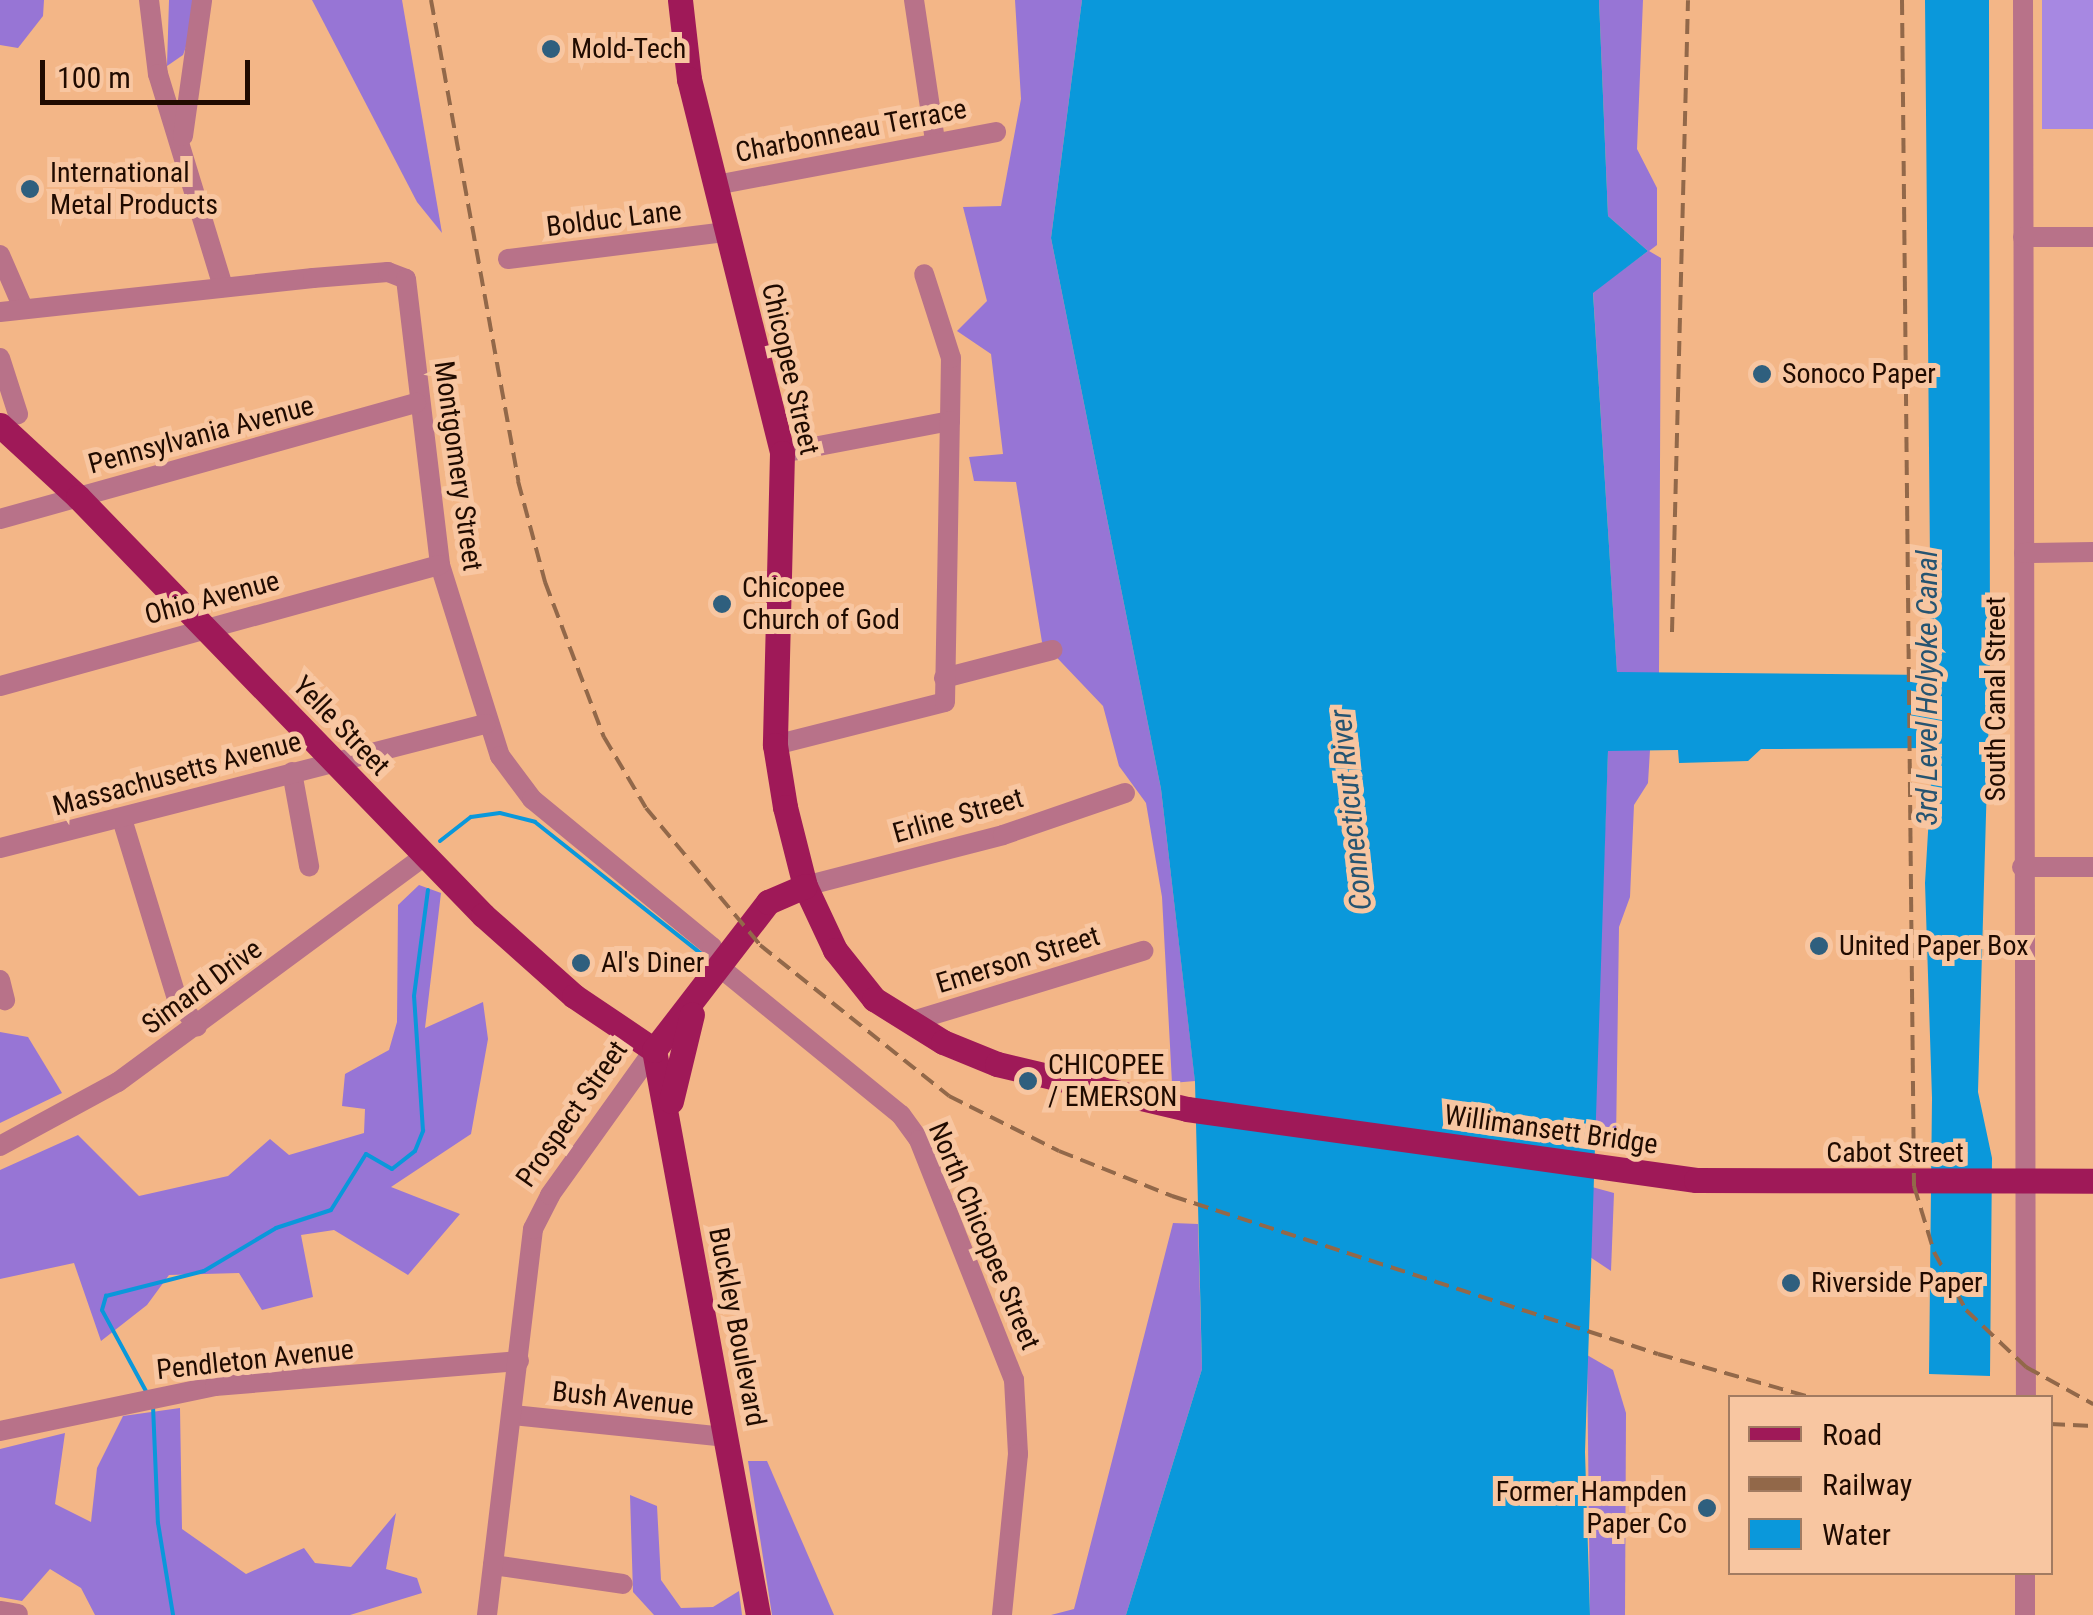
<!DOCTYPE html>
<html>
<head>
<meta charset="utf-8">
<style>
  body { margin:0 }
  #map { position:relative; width:2093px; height:1615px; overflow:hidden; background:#f3b687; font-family:"Roboto Condensed",sans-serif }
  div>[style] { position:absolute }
  .green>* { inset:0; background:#a788e2; transform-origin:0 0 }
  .forest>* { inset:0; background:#9775d5 }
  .water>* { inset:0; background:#0a98db }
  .stream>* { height:4px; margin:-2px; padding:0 2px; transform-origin:2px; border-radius:2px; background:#0a98db }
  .minor>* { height:20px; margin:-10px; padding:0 10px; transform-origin:10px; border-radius:10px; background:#b87289 }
  .major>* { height:25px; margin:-12.5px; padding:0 12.5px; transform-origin:12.5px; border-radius:12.5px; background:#9f1958 }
  .rail>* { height:4px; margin-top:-2px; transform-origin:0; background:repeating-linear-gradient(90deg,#926849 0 15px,transparent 0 23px) }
  .dots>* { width:28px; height:28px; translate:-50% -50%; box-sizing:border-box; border:5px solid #f8c6a1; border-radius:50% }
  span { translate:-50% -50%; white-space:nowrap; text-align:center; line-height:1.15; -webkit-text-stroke:10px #f8c6a1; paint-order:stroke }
  .poi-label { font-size:28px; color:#200b00 }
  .left { translate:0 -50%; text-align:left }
  .right { translate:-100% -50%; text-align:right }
  .street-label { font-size:28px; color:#200b00 }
  .water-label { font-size:30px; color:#265471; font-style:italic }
  .legend { position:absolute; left:1728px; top:1395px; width:325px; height:180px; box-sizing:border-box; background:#f8c6a1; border:2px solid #a27b61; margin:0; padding:12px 18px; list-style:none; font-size:30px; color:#200b00 }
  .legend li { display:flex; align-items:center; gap:20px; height:50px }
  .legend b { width:50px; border:2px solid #a27b61 }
  .scale { position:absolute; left:40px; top:60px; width:210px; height:45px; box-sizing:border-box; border:5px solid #200b00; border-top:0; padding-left:12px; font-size:30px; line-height:35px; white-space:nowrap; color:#200b00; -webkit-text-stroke:8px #f8c6a1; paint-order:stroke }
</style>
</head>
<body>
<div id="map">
  <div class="green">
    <i style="left:2042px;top:0;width:51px;height:129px"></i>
  </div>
  <div class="forest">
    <i style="clip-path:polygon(0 0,44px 0,43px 16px,18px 48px,0 45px)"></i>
    <i style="clip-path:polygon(169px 0,203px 0,183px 55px,167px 66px)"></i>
    <i style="clip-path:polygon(312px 0,402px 0,442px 233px,417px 202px)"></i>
    <i style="clip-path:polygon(1015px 0,1082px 0,1051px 238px,1161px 789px,1195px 1081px,1172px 1083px,1162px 897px,1146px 803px,1119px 766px,1103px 706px,1042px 642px,1016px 482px,974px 481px,969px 457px,1003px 454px,991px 354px,957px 331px,987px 301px,963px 207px,1001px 206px,1021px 99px)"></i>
    <i style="clip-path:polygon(1599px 0,1643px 0,1637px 149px,1657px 188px,1657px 245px,1649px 251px,1661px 258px,1659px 673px,1617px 673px,1593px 292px,1648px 251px,1608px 216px)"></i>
    <i style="clip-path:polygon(1608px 750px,1650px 750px,1648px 783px,1634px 805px,1630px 897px,1619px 927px,1616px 1142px,1593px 1145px)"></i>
    <i style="clip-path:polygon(419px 885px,441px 893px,425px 1028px,483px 1002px,488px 1039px,471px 1134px,391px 1187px,460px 1214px,408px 1275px,334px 1230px,301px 1235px,313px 1297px,262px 1310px,239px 1273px,169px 1275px,147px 1305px,101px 1341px,74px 1263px,0 1279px,0 1170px,78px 1135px,139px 1196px,228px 1176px,270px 1139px,289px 1155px,364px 1133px,365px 1109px,342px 1106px,345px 1074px,389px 1050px,397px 1022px,398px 905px)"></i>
    <i style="clip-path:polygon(0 1032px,28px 1037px,62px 1093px,0 1123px)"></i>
    <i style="clip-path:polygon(1592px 1187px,1614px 1193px,1611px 1271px,1590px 1257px)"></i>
    <i style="clip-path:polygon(1173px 1223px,1198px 1224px,1202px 1369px,1126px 1615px,1051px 1615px,1074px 1609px)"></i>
    <i style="clip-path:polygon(1587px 1355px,1613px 1370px,1626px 1413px,1625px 1615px,1590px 1615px)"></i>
    <i style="clip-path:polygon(180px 1408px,182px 1529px,246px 1574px,304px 1548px,315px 1563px,351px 1567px,396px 1513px,386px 1569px,417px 1578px,422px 1593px,350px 1615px,95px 1615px,81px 1588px,50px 1569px,22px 1601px,0 1597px,0 1449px,65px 1433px,55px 1504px,91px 1522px,97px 1468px,123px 1416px)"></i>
    <i style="clip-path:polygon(748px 1461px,767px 1461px,834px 1615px,772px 1615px)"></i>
    <i style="clip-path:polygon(630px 1495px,657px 1506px,661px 1580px,681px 1608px,713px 1607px,739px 1591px,742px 1615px,654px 1615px,633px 1592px)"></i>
  </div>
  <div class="water">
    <i style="clip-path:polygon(1082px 0,1599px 0,1608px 216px,1648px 251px,1593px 293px,1617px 672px,1931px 675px,1925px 0,1989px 0,1990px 677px,1978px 1092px,1992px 1158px,1990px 1376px,1929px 1374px,1932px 1098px,1925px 883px,1933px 748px,1761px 749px,1748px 761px,1679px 763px,1678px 750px,1608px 751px,1585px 1452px,1590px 1615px,1126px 1615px,1202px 1369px,1195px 1082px,1161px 789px,1051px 238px)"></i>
  </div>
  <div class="stream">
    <i style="left:440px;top:841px;width:39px;rotate:-38deg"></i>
    <i style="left:471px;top:817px;width:29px;rotate:-8deg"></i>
    <i style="left:500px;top:813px;width:36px;rotate:14deg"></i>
    <i style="left:535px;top:822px;width:214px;rotate:38.4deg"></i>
    <i style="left:147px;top:1393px;width:94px;rotate:-118.5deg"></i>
    <i style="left:102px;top:1310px;width:15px;rotate:-74deg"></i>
    <i style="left:106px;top:1296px;width:101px;rotate:-14.3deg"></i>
    <i style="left:204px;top:1271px;width:84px;rotate:-30.8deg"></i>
    <i style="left:276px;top:1228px;width:58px;rotate:-18.1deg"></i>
    <i style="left:331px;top:1210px;width:66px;rotate:-58deg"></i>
    <i style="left:366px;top:1154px;width:30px;rotate:30deg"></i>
    <i style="left:392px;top:1169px;width:29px;rotate:-38deg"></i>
    <i style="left:415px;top:1151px;width:22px;rotate:-68deg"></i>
    <i style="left:423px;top:1131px;width:135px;rotate:-93.8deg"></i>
    <i style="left:414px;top:996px;width:107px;rotate:-82.5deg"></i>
    <i style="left:153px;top:1406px;width:117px;rotate:87.6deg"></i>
    <i style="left:158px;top:1523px;width:93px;rotate:80.7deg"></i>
  </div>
  <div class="minor">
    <i style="left:149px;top:0;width:75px;rotate:83.1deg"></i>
    <i style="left:158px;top:74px;width:223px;rotate:73deg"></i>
    <i style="left:914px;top:0;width:142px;rotate:81.5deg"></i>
    <i style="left:2023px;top:0;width:1398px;rotate:89.88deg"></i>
    <i style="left:183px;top:136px;width:137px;rotate:-82deg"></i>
    <i style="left:716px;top:185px;width:285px;rotate:-10.7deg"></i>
    <i style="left:2023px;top:237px;width:70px"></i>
    <i style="left:0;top:255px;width:58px;rotate:66.5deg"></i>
    <i style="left:508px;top:259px;width:220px;rotate:-7.1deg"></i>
    <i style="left:0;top:312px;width:315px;rotate:-6.2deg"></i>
    <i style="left:313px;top:278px;width:75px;rotate:-4.6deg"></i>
    <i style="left:388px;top:272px;width:19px;rotate:21deg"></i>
    <i style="left:406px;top:279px;width:288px;rotate:83.2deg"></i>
    <i style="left:440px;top:565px;width:200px;rotate:72.6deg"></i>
    <i style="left:500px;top:756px;width:54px;rotate:53.3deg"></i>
    <i style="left:532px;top:799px;width:233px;rotate:39.4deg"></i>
    <i style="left:712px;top:947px;width:19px;rotate:74deg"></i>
    <i style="left:717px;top:965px;width:237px;rotate:39.2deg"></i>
    <i style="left:901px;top:1115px;width:31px;rotate:54deg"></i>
    <i style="left:919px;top:1140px;width:258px;rotate:68.4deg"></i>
    <i style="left:1014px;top:1380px;width:74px;rotate:86.9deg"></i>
    <i style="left:1018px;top:1454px;width:162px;rotate:95.7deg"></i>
    <i style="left:0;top:358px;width:59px;rotate:72.2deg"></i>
    <i style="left:782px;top:453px;width:171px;rotate:-10.8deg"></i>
    <i style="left:950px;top:421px;width:63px;rotate:-89.1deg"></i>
    <i style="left:951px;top:358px;width:88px;rotate:-107.8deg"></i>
    <i style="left:0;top:519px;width:432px;rotate:-15.6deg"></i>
    <i style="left:2024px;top:553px;width:69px;rotate:-0.8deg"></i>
    <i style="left:944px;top:678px;width:112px;rotate:-14.5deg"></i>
    <i style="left:0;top:686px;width:456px;rotate:-15.4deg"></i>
    <i style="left:775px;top:745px;width:175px;rotate:-14.2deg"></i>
    <i style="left:945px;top:702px;width:281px;rotate:-89deg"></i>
    <i style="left:292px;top:772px;width:96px;rotate:79.7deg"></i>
    <i style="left:122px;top:819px;width:188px;rotate:73deg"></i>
    <i style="left:177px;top:999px;width:34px;rotate:54deg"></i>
    <i style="left:0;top:848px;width:501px;rotate:-14.34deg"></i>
    <i style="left:2022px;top:867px;width:71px"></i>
    <i style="left:805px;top:886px;width:204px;rotate:-14.4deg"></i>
    <i style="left:1003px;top:835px;width:129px;rotate:-19deg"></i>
    <i style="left:0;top:980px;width:21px;rotate:76deg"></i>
    <i style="left:909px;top:1022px;width:245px;rotate:-16.9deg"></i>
    <i style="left:0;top:1146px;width:134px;rotate:-28.5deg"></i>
    <i style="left:118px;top:1082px;width:380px;rotate:-36.4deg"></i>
    <i style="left:513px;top:1415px;width:215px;rotate:5.9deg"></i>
    <i style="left:0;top:1431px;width:220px;rotate:-11.8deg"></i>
    <i style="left:215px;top:1386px;width:305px;rotate:-4.7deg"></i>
    <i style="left:493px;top:1565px;width:131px;rotate:8.3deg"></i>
    <i style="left:0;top:1611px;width:18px;rotate:9deg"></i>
    <i style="left:487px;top:1615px;width:389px;rotate:-83.2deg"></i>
    <i style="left:533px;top:1229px;width:38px;rotate:-63deg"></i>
    <i style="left:550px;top:1195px;width:178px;rotate:-54.4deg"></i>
    <i style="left:2025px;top:1615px;width:43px;rotate:-90deg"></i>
  </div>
  <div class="major">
    <i style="left:680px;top:0;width:80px;rotate:83.5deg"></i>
    <i style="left:689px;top:79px;width:385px;rotate:76deg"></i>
    <i style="left:782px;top:453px;width:292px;rotate:91.4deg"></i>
    <i style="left:775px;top:745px;width:63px;rotate:80.8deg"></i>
    <i style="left:785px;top:807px;width:81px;rotate:75.8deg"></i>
    <i style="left:805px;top:886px;width:71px;rotate:64.9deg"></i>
    <i style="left:835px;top:950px;width:63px;rotate:51.5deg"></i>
    <i style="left:874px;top:999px;width:81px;rotate:31.9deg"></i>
    <i style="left:943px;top:1042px;width:58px;rotate:22.2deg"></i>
    <i style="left:997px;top:1064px;width:195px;rotate:13.3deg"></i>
    <i style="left:1187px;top:1109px;width:514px;rotate:7.94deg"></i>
    <i style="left:1696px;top:1180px;width:397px;rotate:0.1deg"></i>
    <i style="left:0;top:425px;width:106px;rotate:42.7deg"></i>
    <i style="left:78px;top:497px;width:582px;rotate:45.9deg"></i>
    <i style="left:483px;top:915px;width:122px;rotate:41.7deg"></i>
    <i style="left:574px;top:996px;width:97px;rotate:34deg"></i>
    <i style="left:654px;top:1050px;width:574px;rotate:79.57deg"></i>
    <i style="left:654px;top:1050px;width:187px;rotate:-52.4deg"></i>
    <i style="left:768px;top:902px;width:40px;rotate:-23.4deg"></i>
    <i style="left:671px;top:1101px;width:89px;rotate:-76.4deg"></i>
  </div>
  <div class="rail">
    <i style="left:431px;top:0;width:489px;rotate:79.7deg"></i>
    <i style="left:518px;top:481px;width:105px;rotate:75deg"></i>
    <i style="left:545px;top:582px;width:166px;rotate:69.2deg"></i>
    <i style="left:604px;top:737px;width:82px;rotate:59.4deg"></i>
    <i style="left:646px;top:808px;width:178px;rotate:50.2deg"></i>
    <i style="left:760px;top:945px;width:242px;rotate:38.6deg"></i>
    <i style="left:949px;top:1096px;width:123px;rotate:26.6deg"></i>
    <i style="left:1059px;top:1151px;width:122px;rotate:21.7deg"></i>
    <i style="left:1172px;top:1196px;width:511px;rotate:18.01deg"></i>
    <i style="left:1658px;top:1354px;width:162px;rotate:15.8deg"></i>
    <i style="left:1902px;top:0;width:1186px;rotate:89.42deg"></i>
    <i style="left:1914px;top:1186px;width:69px;rotate:73.1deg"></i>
    <i style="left:1934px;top:1252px;width:66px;rotate:61.1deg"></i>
    <i style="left:1966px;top:1310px;width:83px;rotate:43.5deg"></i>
    <i style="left:2026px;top:1367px;width:77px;rotate:28.9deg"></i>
    <i style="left:1672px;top:632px;width:632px;rotate:-88.55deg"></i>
    <i style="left:2050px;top:1424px;width:43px;rotate:2.7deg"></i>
  </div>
  <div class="dots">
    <i style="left:551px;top:49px;background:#2f5f7e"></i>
    <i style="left:30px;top:189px;background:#2f5f7e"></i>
    <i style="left:1762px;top:374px;background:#2f5f7e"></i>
    <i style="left:722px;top:604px;background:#2f5f7e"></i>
    <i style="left:1819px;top:946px;background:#2f5f7e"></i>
    <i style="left:581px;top:963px;background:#2f5f7e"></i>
    <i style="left:1028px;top:1081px;background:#2f5f7e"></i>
    <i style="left:1791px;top:1283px;background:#2f5f7e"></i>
    <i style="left:1707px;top:1508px;background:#2f5f7e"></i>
  </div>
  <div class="poi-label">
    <span class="left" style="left:571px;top:49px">Mold-Tech</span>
    <span class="left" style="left:50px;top:189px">International<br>Metal Products</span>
    <span class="left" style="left:1782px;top:374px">Sonoco Paper</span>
    <span class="left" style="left:742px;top:604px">Chicopee<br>Church of God</span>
    <span class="left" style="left:1839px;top:946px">United Paper Box</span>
    <span class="left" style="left:601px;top:963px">Al's Diner</span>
    <span class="left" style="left:1048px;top:1081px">CHICOPEE<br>/ EMERSON</span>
    <span class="left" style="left:1811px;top:1283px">Riverside Paper</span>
    <span class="right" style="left:1687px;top:1508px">Former Hampden<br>Paper Co</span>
  </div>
  <div class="street-label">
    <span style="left:851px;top:131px;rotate:-11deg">Charbonneau Terrace</span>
    <span style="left:614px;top:219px;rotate:-7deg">Bolduc Lane</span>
    <span style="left:790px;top:369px;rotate:77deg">Chicopee Street</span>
    <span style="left:201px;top:435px;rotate:-15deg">Pennsylvania Avenue</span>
    <span style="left:458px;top:466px;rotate:82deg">Montgomery Street</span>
    <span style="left:212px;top:598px;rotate:-15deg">Ohio Avenue</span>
    <span style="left:1996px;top:699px;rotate:-90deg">South Canal Street</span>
    <span style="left:341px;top:726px;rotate:46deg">Yelle Street</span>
    <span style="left:177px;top:774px;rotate:-15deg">Massachusetts Avenue</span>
    <span style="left:958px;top:816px;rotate:-16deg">Erline Street</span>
    <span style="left:1018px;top:960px;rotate:-17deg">Emerson Street</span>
    <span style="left:202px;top:987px;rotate:-36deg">Simard Drive</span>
    <span style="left:572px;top:1114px;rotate:-55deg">Prospect Street</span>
    <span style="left:1551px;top:1130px;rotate:8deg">Willimansett Bridge</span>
    <span style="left:1895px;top:1153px">Cabot Street</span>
    <span style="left:984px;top:1236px;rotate:67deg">North Chicopee Street</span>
    <span style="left:737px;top:1327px;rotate:79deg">Buckley Boulevard</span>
    <span style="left:255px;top:1360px;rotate:-6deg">Pendleton Avenue</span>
    <span style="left:623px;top:1399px;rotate:6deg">Bush Avenue</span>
  </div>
  <div class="water-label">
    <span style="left:1927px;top:688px;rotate:-90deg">3rd Level Holyoke Canal</span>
    <span style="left:1351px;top:810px;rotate:-96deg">Connecticut River</span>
  </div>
  <ul class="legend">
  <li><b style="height:12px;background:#9f1958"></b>Road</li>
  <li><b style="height:12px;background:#926849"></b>Railway</li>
  <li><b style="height:28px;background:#0a98db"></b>Water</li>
  </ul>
  <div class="scale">100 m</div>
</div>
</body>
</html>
